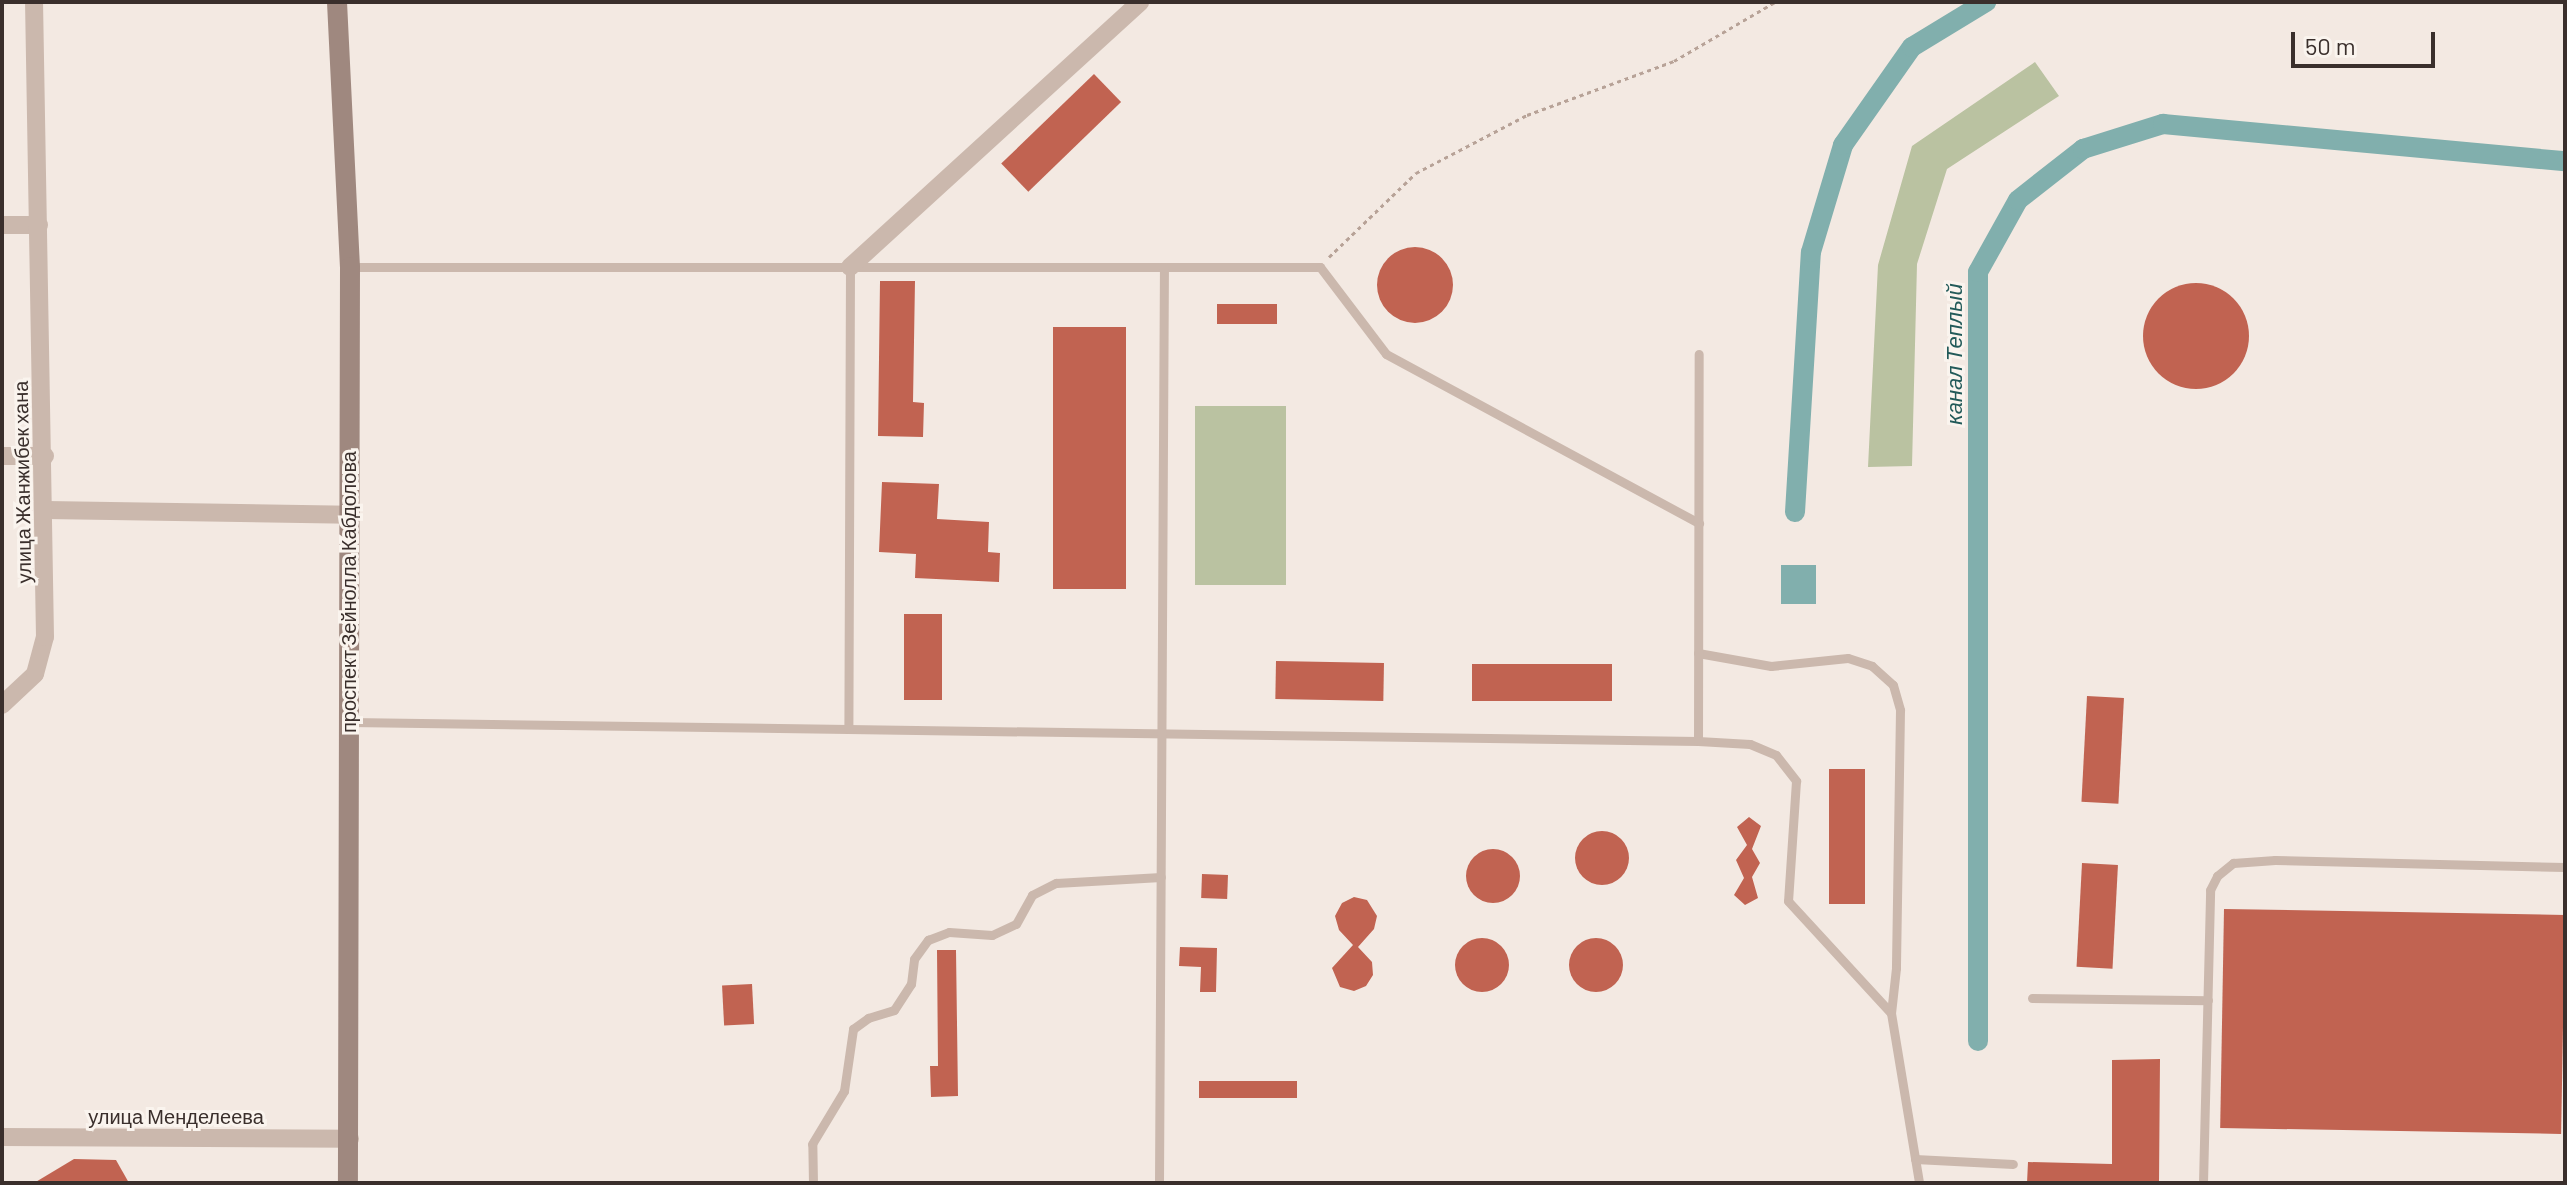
<!DOCTYPE html>
<html>
<head>
<meta charset="utf-8">
<style>
  body { margin:0 }
  #map { position:relative; width:2567px; height:1185px; overflow:hidden; background:#f3e9e2; font-family:Barlow,sans-serif }
  div>[style] { position:absolute }
  .green>* { inset:0; background:#bac2a1; transform-origin:0 0 }
  .water>* { inset:0; background:#81afad; transform-origin:0 0 }
  .canal>* { height:20px; margin:-10px; padding:0 10px; transform-origin:10px; border-radius:10px; background:#81afad }
  .building>* { inset:0; background:#c16351; transform-origin:0 0 }
  .round { border-radius:50% }
  .path>* { height:3px; margin-top:-1.5px; transform-origin:0; background:repeating-linear-gradient(90deg,#b7a297 0 4px,transparent 0 8px) }
  .service>* { height:9px; margin:-4.5px; padding:0 4.5px; transform-origin:4.5px; border-radius:4.5px; background:#cbb8ad }
  .minor>* { height:18px; margin:-9px; padding:0 9px; transform-origin:9px; border-radius:9px; background:#cbb8ad }
  .secondary>* { height:20px; margin:-10px; padding:0 10px; transform-origin:10px; border-radius:10px; background:#9f887f }
  span { translate:-50% -50%; white-space:nowrap; text-align:center; line-height:1.15; -webkit-text-stroke:6px #faf4ee; paint-order:stroke }
  .street-label { font-size:20px; color:#3a2f2c }
  .water-label { font-size:22px; color:#225a59; font-style:italic }
  .frame { position:absolute; inset:0; border:4px solid #3a2f2c; pointer-events:none }
  .scale { position:absolute; left:2291px; top:32px; width:144px; height:36px; box-sizing:border-box; border:4px solid #3a2f2c; border-top:0; padding-left:10px; font-size:24px; line-height:28px; white-space:nowrap; color:#3a2f2c; -webkit-text-stroke:6px #faf4ee; paint-order:stroke }
</style>
</head>
<body>
<div id="map">
  <div class="green">
    <i style="clip-path:polygon(2035px 62px,2059px 96px,1947px 169px,1917px 264px,1912px 466px,1868px 467px,1878px 265px,1912px 146px)"></i>
    <i style="left:1195px;top:406px;width:91px;height:179px"></i>
  </div>
  <div class="water">
    <i style="left:1781px;top:565px;width:35px;height:39px"></i>
  </div>
  <div class="canal">
    <i style="left:1795px;top:512px;width:260px;rotate:-86.5deg"></i>
    <i style="left:1811px;top:252px;width:112px;rotate:-73.3deg"></i>
    <i style="left:1843px;top:145px;width:120px;rotate:-54.9deg"></i>
    <i style="left:1912px;top:47px;width:87px;rotate:-31.3deg"></i>
    <i style="left:1978px;top:1041px;width:769px;rotate:-90deg"></i>
    <i style="left:1978px;top:272px;width:82px;rotate:-60.9deg"></i>
    <i style="left:2018px;top:200px;width:83px;rotate:-38.1deg"></i>
    <i style="left:2083px;top:149px;width:84px;rotate:-17.4deg"></i>
    <i style="left:2163px;top:124px;width:404px;rotate:5.3deg"></i>
  </div>
  <div class="building">
    <i style="left:1094px;top:74px;width:39px;height:129px;rotate:46deg"></i>
    <i class="round" style="left:1377px;top:247px;width:76px;height:76px"></i>
    <i style="clip-path:polygon(880px 281px,915px 281px,913px 402px,924px 403px,923px 437px,878px 436px)"></i>
    <i class="round" style="left:2143px;top:283px;width:106px;height:106px"></i>
    <i style="left:1277px;top:304px;width:20px;height:60px;rotate:90deg"></i>
    <i style="left:1053px;top:327px;width:73px;height:262px"></i>
    <i style="clip-path:polygon(882px 482px,939px 484px,937px 519px,989px 522px,988px 552px,1000px 553px,999px 582px,915px 578px,916px 554px,879px 552px)"></i>
    <i style="left:904px;top:614px;width:38px;height:86px"></i>
    <i style="left:1276px;top:661px;width:108px;height:38px;rotate:1deg"></i>
    <i style="left:1472px;top:664px;width:140px;height:37px"></i>
    <i style="left:2087px;top:696px;width:37px;height:106px;rotate:3deg"></i>
    <i style="left:1829px;top:769px;width:36px;height:135px"></i>
    <i style="clip-path:polygon(1749px 817px,1761px 826px,1752px 849px,1760px 863px,1752px 877px,1758px 898px,1745px 905px,1734px 895px,1744px 878px,1736px 860px,1747px 845px,1737px 827px)"></i>
    <i class="round" style="left:1575px;top:831px;width:54px;height:54px"></i>
    <i class="round" style="left:1466px;top:849px;width:54px;height:54px"></i>
    <i style="left:2082px;top:863px;width:36px;height:104px;rotate:3deg"></i>
    <i style="left:1202px;top:874px;width:26px;height:24px;rotate:2deg"></i>
    <i style="clip-path:polygon(1354px 897px,1367px 900px,1377px 916px,1374px 929px,1358px 947px,1372px 962px,1373px 975px,1366px 986px,1354px 991px,1340px 987px,1332px 968px,1353px 945px,1339px 930px,1335px 916px,1342px 903px)"></i>
    <i style="left:2224px;top:909px;width:341px;height:219px;rotate:1deg"></i>
    <i class="round" style="left:1455px;top:938px;width:54px;height:54px"></i>
    <i class="round" style="left:1569px;top:938px;width:54px;height:54px"></i>
    <i style="clip-path:polygon(1180px 947px,1217px 948px,1216px 992px,1200px 992px,1201px 967px,1179px 966px)"></i>
    <i style="clip-path:polygon(937px 950px,956px 950px,958px 1096px,931px 1097px,930px 1066px,938px 1066px)"></i>
    <i style="left:752px;top:984px;width:40px;height:30px;rotate:87deg"></i>
    <i style="clip-path:polygon(2160px 1059px,2159px 1183px,2027px 1183px,2028px 1162px,2112px 1164px,2112px 1060px)"></i>
    <i style="left:1297px;top:1081px;width:17px;height:98px;rotate:90deg"></i>
    <i style="clip-path:polygon(74px 1159px,116px 1160px,129px 1183px,34px 1183px)"></i>
  </div>
  <div class="path">
    <i style="left:1329px;top:257px;width:121px;rotate:-44deg"></i>
    <i style="left:1416px;top:173px;width:125px;rotate:-27.6deg"></i>
    <i style="left:1527px;top:115px;width:157px;rotate:-20.2deg"></i>
    <i style="left:1674px;top:61px;width:117px;rotate:-30.3deg"></i>
  </div>
  <div class="service">
    <i style="left:350px;top:267px;width:500px"></i>
    <i style="left:850px;top:267px;width:462px;rotate:90.2deg"></i>
    <i style="left:848px;top:729px;width:498px;rotate:-179.2deg"></i>
    <i style="left:854px;top:267px;width:466px"></i>
    <i style="left:1320px;top:267px;width:109px;rotate:52.8deg"></i>
    <i style="left:1386px;top:354px;width:356px;rotate:28.4deg"></i>
    <i style="left:1698px;top:653px;width:74px;rotate:10.1deg"></i>
    <i style="left:1771px;top:666px;width:77px;rotate:-5.9deg"></i>
    <i style="left:1848px;top:658px;width:25px;rotate:18deg"></i>
    <i style="left:1872px;top:666px;width:28px;rotate:42deg"></i>
    <i style="left:1893px;top:685px;width:26px;rotate:74deg"></i>
    <i style="left:1900px;top:710px;width:258px;rotate:90.9deg"></i>
    <i style="left:1896px;top:968px;width:45px;rotate:96.3deg"></i>
    <i style="left:848px;top:729px;width:850px;rotate:0.81deg"></i>
    <i style="left:1698px;top:741px;width:387px;rotate:-89.9deg"></i>
    <i style="left:1698px;top:741px;width:52px;rotate:3.3deg"></i>
    <i style="left:1750px;top:744px;width:28px;rotate:23deg"></i>
    <i style="left:1776px;top:755px;width:33px;rotate:52deg"></i>
    <i style="left:1796px;top:781px;width:120px;rotate:93.8deg"></i>
    <i style="left:1788px;top:901px;width:152px;rotate:47.4deg"></i>
    <i style="left:1891px;top:1013px;width:172px;rotate:80.6deg"></i>
    <i style="left:2032px;top:998px;width:176px;rotate:0.7deg"></i>
    <i style="left:1915px;top:1159px;width:98px;rotate:2.9deg"></i>
    <i style="left:813px;top:1183px;width:39px;rotate:-91deg"></i>
    <i style="left:812px;top:1144px;width:62px;rotate:-58.9deg"></i>
    <i style="left:844px;top:1091px;width:63px;rotate:-81.7deg"></i>
    <i style="left:853px;top:1029px;width:19px;rotate:-36deg"></i>
    <i style="left:868px;top:1018px;width:27px;rotate:-17deg"></i>
    <i style="left:894px;top:1010px;width:31px;rotate:-57deg"></i>
    <i style="left:911px;top:984px;width:25px;rotate:-83deg"></i>
    <i style="left:914px;top:959px;width:24px;rotate:-54deg"></i>
    <i style="left:928px;top:940px;width:22px;rotate:-21deg"></i>
    <i style="left:949px;top:932px;width:43px;rotate:4deg"></i>
    <i style="left:992px;top:935px;width:26px;rotate:-25deg"></i>
    <i style="left:1016px;top:924px;width:33px;rotate:-61deg"></i>
    <i style="left:1032px;top:895px;width:27px;rotate:-27deg"></i>
    <i style="left:1056px;top:883px;width:105px;rotate:-3.3deg"></i>
    <i style="left:1159px;top:1183px;width:916px;rotate:-89.69deg"></i>
    <i style="left:2203px;top:1183px;width:293px;rotate:-88.6deg"></i>
    <i style="left:2210px;top:890px;width:16px;rotate:-63deg"></i>
    <i style="left:2217px;top:876px;width:21px;rotate:-39deg"></i>
    <i style="left:2233px;top:863px;width:42px;rotate:-4.1deg"></i>
    <i style="left:2275px;top:860px;width:290px;rotate:1.4deg"></i>
  </div>
  <div class="minor">
    <i style="left:2px;top:225px;width:37px"></i>
    <i style="left:850px;top:267px;width:393px;rotate:-42.4deg"></i>
    <i style="left:2px;top:456px;width:43px"></i>
    <i style="left:46px;top:510px;width:303px;rotate:0.9deg"></i>
    <i style="left:2px;top:705px;width:45px;rotate:-43.2deg"></i>
    <i style="left:35px;top:674px;width:38px;rotate:-75deg"></i>
    <i style="left:45px;top:637px;width:635px;rotate:-90.99deg"></i>
    <i style="left:2px;top:1137px;width:348px;rotate:0.3deg"></i>
  </div>
  <div class="secondary">
    <i style="left:337px;top:2px;width:265px;rotate:87.2deg"></i>
    <i style="left:350px;top:267px;width:916px;rotate:90.13deg"></i>
  </div>
  <div class="street-label">
    <span style="left:22px;top:482px;rotate:-91deg">улица Жанжибек хана</span>
    <span style="left:348px;top:592px;rotate:-90deg">проспект Зейнолла Кабдолова</span>
    <span style="left:176px;top:1116px">улица Менделеева</span>
  </div>
  <div class="water-label">
    <span style="left:1954px;top:354px;rotate:-90deg">канал Теплый</span>
  </div>
  <div class="frame"></div>
  <div class="scale">50 m</div>
</div>
</body>
</html>
